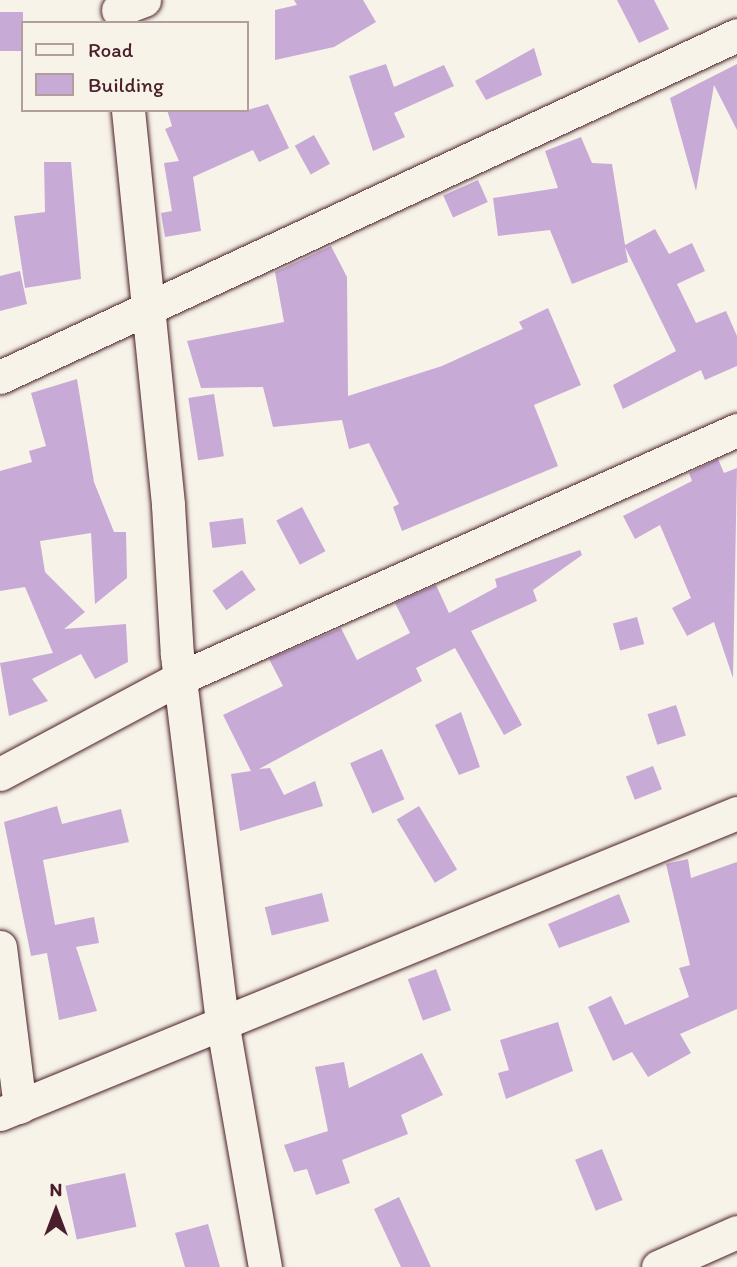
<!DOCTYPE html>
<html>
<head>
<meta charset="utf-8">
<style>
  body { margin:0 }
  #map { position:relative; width:737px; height:1267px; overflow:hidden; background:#f7f3e8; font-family:Itim,sans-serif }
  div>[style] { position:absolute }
  .building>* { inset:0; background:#c8aad6; transform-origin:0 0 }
  .roads { filter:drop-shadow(0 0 2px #4a1f2b) drop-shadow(0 0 2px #4a1f2b) }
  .street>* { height:33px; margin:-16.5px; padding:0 16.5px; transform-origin:16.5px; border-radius:16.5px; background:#f7f3e8 }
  span { translate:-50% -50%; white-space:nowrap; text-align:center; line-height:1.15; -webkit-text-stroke:6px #f7f3e8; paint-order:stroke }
  .legend { position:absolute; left:21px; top:21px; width:228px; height:91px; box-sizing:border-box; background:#f7f3e8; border:2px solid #b29e9c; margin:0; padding:9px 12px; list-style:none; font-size:21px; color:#4a1f2b }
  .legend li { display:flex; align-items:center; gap:14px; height:35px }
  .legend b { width:35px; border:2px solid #b29e9c }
  .north { position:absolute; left:21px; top:1176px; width:70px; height:70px; -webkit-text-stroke:5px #f7f3e8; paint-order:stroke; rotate:0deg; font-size:19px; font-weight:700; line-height:28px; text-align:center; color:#4a1f2b }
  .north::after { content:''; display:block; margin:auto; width:24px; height:32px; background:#4a1f2b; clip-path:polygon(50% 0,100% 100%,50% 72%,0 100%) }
</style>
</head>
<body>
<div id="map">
  <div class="building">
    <i style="clip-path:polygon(294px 0,363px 0,376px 22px,334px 47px,275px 60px,275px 10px,297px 5px)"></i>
    <i style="clip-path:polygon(617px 0,654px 0,669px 29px,639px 43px)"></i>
    <i style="left:23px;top:12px;width:39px;height:23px;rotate:90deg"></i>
    <i style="clip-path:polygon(534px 48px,542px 75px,486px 100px,475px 81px)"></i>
    <i style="clip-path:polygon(386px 64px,394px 87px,444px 65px,454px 86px,394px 113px,405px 137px,373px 151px,349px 76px)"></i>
    <i style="clip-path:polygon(737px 64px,737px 130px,714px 85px,696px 191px,670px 98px)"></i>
    <i style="clip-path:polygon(268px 104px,289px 148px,259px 162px,253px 150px,193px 177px,201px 231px,165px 237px,161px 213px,172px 211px,164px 163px,179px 161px,165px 129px,172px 126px,167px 110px,248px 110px)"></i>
    <i style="left:314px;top:135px;width:33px;height:22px;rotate:61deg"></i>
    <i style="clip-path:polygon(581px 137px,592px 163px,612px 164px,625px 245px,655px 229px,669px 254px,692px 243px,705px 271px,677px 284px,696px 323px,726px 311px,737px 336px,737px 366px,705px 380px,701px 370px,623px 409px,613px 385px,676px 351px,625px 247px,628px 262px,572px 284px,550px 230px,498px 236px,493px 198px,558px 188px,545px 151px)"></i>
    <i style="clip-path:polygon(44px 162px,71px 162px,81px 279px,25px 288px,14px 216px,45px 212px)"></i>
    <i style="left:478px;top:180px;width:24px;height:38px;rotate:66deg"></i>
    <i style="clip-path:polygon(331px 246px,347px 277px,348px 396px,442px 366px,523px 329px,519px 322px,548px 308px,581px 385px,534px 405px,558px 466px,402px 531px,393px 507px,399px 504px,369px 443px,349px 449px,342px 420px,273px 427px,263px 387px,201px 388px,187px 341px,284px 322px,275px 272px)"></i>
    <i style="clip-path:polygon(20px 271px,27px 304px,0 311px,0 276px)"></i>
    <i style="clip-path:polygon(77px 379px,94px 482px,114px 532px,126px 532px,127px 578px,95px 604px,91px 533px,40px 541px,45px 572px,85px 612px,64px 629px,126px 624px,128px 662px,95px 679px,81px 654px,32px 679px,48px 701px,9px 716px,0 663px,53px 653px,25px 587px,0 591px,0 471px,32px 462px,29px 451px,46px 446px,31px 393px)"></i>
    <i style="left:214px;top:394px;width:63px;height:26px;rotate:81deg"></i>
    <i style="clip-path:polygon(718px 459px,724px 473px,737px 468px,733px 678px,714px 622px,687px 636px,672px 608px,691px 598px,660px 525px,635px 539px,623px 516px,692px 481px,689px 473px)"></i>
    <i style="left:302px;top:507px;width:50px;height:29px;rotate:62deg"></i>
    <i style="left:243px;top:518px;width:26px;height:34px;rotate:83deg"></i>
    <i style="clip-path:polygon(580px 550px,582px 555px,533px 590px,537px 601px,471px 631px,522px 725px,504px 735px,455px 648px,416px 668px,422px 681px,259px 769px,270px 768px,284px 795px,315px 781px,323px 806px,240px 831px,231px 774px,251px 771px,223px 715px,283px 686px,269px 659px,341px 628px,357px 660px,410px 633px,395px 603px,436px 585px,449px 613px,497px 587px,495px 579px)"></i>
    <i style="left:242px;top:570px;width:24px;height:36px;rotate:55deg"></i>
    <i style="left:637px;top:617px;width:28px;height:25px;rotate:75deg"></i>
    <i style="left:676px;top:705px;width:32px;height:30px;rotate:72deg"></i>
    <i style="clip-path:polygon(461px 712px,480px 767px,459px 775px,435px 725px)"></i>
    <i style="left:382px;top:749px;width:55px;height:35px;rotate:66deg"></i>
    <i style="left:653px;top:766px;width:25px;height:29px;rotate:69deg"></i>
    <i style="clip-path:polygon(57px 806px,62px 824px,121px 809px,129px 842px,43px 860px,55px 925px,94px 917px,99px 943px,76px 947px,97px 1011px,59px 1020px,47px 953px,31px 956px,4px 822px)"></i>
    <i style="left:419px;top:806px;width:74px;height:26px;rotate:59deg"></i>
    <i style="clip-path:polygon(688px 859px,691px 878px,737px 862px,737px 1009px,680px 1034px,691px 1053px,648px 1077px,632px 1052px,613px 1061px,588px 1007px,611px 996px,625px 1025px,689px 997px,679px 968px,690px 965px,666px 864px)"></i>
    <i style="left:322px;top:893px;width:29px;height:59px;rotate:76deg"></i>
    <i style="clip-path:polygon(619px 894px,630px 922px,559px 948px,548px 924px)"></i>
    <i style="left:436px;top:969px;width:44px;height:30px;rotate:70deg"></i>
    <i style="clip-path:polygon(558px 1022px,573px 1071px,506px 1099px,498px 1073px,509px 1070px,500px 1040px)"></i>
    <i style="clip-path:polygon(422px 1053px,443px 1095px,401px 1115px,408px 1134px,342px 1160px,350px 1183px,316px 1195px,307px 1169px,294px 1172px,284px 1145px,328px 1131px,315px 1067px,344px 1062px,349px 1088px)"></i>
    <i style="left:602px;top:1149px;width:55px;height:29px;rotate:68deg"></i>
    <i style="left:125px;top:1173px;width:55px;height:61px;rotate:78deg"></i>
    <i style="clip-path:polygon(399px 1197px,431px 1267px,401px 1267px,374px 1209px)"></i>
    <i style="clip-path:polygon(208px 1224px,220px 1267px,185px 1267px,175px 1233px)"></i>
  </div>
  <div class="roads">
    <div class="street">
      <i style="left:118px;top:10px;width:28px;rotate:-21deg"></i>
      <i style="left:128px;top:110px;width:397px;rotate:84.2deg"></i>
      <i style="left:168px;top:505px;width:150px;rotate:86.6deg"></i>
      <i style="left:177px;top:655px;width:369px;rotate:83deg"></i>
      <i style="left:222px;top:1021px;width:250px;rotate:80.1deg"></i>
      <i style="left:0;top:377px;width:812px;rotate:-24.89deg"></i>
      <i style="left:0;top:774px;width:204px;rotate:-28.1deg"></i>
      <i style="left:180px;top:678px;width:610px;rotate:-24deg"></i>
      <i style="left:0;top:947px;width:161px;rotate:82.9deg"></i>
      <i style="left:0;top:1114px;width:796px;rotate:-22.22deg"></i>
      <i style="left:658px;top:1267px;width:86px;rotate:-23.9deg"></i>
    </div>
  </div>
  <ul class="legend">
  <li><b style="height:9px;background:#f7f3e8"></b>Road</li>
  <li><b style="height:19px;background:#c8aad6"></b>Building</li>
  </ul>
  <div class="north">N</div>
</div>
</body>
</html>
